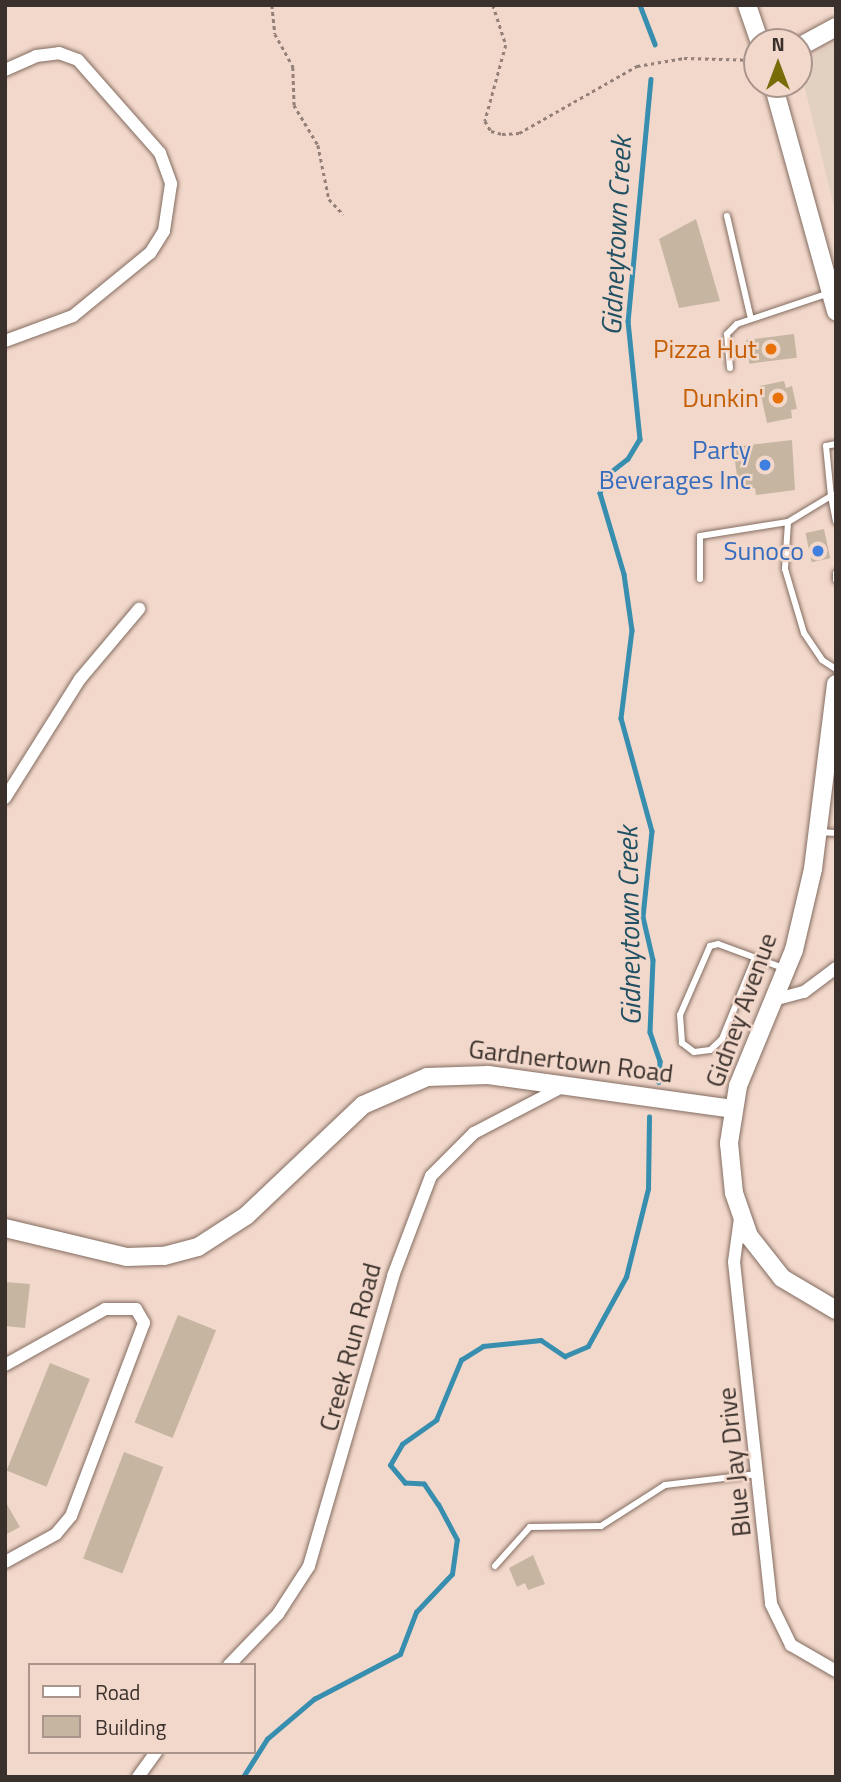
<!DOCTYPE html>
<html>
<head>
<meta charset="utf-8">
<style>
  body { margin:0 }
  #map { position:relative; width:841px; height:1782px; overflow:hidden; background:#f2d8cb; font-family:"Titillium Web",sans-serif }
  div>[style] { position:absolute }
  .commercial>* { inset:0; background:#e2d1c0 }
  .stream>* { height:4.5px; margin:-2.25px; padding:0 2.25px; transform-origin:2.25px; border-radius:2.25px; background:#378eae }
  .building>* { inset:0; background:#c6b6a1; transform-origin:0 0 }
  .path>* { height:2.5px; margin-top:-1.25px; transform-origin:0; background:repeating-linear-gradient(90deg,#938179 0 3.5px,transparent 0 7px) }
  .roads { filter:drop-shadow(0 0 2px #836c60) drop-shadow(0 0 2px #836c60) }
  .lane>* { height:6px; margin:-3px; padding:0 3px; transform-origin:3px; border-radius:3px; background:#fff }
  .street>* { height:12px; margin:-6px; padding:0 6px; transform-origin:6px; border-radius:6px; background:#fff }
  .secondary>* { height:18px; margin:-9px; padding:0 9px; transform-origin:9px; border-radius:9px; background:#fff }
  .dots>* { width:19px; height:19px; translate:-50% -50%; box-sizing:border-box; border:4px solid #f2d8cb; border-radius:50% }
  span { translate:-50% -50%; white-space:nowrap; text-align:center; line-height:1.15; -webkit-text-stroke:5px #f2d8cb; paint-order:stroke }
  .food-label { font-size:26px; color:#c56008 }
  .right { translate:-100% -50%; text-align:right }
  .shop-label { font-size:26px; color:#366cbe }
  .street-label { font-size:26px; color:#3b312c }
  .water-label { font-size:28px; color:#215163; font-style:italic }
  .frame { position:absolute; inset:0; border:7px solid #3b312c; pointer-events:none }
  .legend { position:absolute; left:28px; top:1663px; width:228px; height:91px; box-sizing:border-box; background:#f2d8cb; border:2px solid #a9958b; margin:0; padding:9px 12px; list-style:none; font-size:21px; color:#3b312c }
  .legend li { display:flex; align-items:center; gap:14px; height:35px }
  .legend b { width:35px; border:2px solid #a9958b }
  .north { position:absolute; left:743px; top:28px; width:70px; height:70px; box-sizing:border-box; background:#f2d8cb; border:2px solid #a9958b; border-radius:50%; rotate:0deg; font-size:19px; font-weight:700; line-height:28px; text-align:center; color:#3b312c }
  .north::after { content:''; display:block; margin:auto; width:24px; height:32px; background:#766c08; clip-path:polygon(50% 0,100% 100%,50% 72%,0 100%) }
</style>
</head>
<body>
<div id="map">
  <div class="commercial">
    <i style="clip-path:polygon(836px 42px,836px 215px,799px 64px)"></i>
  </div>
  <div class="stream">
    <i style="left:640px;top:5px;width:42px;rotate:69deg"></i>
    <i style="left:651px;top:79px;width:243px;rotate:95.4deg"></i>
    <i style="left:628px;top:321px;width:119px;rotate:84.2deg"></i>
    <i style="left:640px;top:439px;width:23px;rotate:121deg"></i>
    <i style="left:628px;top:459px;width:28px;rotate:142deg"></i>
    <i style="left:606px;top:476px;width:18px;rotate:109deg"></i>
    <i style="left:600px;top:493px;width:84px;rotate:73.5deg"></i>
    <i style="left:624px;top:574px;width:57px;rotate:81.9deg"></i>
    <i style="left:632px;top:630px;width:89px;rotate:97.1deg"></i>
    <i style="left:621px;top:718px;width:117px;rotate:74.7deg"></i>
    <i style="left:652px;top:831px;width:86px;rotate:96deg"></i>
    <i style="left:643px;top:917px;width:44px;rotate:76.9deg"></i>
    <i style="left:653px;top:960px;width:72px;rotate:92.4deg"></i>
    <i style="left:650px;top:1032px;width:31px;rotate:71deg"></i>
    <i style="left:660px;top:1061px;width:21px;rotate:93deg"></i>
    <i style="left:243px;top:1777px;width:45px;rotate:-57.7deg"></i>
    <i style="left:267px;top:1739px;width:62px;rotate:-40.4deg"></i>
    <i style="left:314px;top:1699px;width:97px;rotate:-27.6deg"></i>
    <i style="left:400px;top:1654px;width:45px;rotate:-69.1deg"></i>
    <i style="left:416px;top:1612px;width:52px;rotate:-46.5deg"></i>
    <i style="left:452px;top:1574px;width:34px;rotate:-82deg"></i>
    <i style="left:457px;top:1540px;width:40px;rotate:-118deg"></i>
    <i style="left:438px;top:1505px;width:25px;rotate:-124deg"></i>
    <i style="left:424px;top:1484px;width:19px;rotate:-177deg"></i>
    <i style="left:405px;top:1483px;width:23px;rotate:-130deg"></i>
    <i style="left:390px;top:1465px;width:24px;rotate:-60deg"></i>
    <i style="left:402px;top:1444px;width:42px;rotate:-35.2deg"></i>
    <i style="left:436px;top:1420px;width:65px;rotate:-67.4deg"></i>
    <i style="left:461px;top:1360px;width:26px;rotate:-32deg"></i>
    <i style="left:483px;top:1346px;width:58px;rotate:-5.9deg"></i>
    <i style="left:541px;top:1340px;width:29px;rotate:34deg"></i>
    <i style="left:565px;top:1356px;width:25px;rotate:-23deg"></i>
    <i style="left:588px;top:1346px;width:79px;rotate:-61.2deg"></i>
    <i style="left:626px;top:1277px;width:91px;rotate:-76deg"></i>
    <i style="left:648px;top:1189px;width:72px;rotate:-89.2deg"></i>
  </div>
  <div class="building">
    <i style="clip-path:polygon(696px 219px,720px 301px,679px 308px,659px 239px)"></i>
    <i style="left:794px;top:334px;width:24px;height:48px;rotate:83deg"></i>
    <i style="clip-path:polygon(784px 381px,786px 388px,792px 386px,797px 409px,791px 410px,792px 418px,767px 423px,759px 386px)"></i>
    <i style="clip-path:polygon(792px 440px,795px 490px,756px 495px,755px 488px,739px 490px,733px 447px)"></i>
    <i style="left:824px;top:529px;width:30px;height:19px;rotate:78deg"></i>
    <i style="clip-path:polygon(5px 1282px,30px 1284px,25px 1328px,5px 1326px)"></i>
    <i style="left:178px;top:1315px;width:41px;height:116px;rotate:22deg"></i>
    <i style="left:50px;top:1363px;width:43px;height:116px;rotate:22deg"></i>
    <i style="left:124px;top:1452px;width:42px;height:114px;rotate:21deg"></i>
    <i style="clip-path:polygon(5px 1501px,20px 1527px,5px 1535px)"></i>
    <i style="clip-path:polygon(533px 1555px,545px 1584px,528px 1590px,525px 1583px,517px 1587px,509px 1568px)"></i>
  </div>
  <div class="path">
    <i style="left:272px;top:5px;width:29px;rotate:84deg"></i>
    <i style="left:275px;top:34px;width:38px;rotate:61deg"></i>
    <i style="left:293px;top:67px;width:38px;rotate:88deg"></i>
    <i style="left:294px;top:105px;width:47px;rotate:59deg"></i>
    <i style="left:318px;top:145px;width:55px;rotate:78.5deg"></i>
    <i style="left:329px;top:199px;width:21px;rotate:47deg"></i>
    <i style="left:493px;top:5px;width:42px;rotate:72deg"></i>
    <i style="left:506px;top:45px;width:79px;rotate:105.4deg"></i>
    <i style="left:485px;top:121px;width:12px;rotate:59deg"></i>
    <i style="left:491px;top:131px;width:11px;rotate:15deg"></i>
    <i style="left:502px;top:134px;width:17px;rotate:-3deg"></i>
    <i style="left:519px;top:133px;width:136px;rotate:-29.6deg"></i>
    <i style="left:637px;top:66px;width:48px;rotate:-9.7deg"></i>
    <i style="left:684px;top:58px;width:73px;rotate:1.6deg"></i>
  </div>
  <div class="roads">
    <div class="lane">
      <i style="left:727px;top:216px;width:102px;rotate:76.9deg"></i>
      <i style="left:730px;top:368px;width:34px;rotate:-95deg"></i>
      <i style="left:727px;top:334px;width:14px;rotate:-45deg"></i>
      <i style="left:737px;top:324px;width:97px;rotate:-18.6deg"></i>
      <i style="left:836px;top:444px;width:10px;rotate:169deg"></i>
      <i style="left:826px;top:446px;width:50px;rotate:84.3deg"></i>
      <i style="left:831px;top:496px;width:50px;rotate:148.8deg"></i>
      <i style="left:788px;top:522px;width:47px;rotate:93.7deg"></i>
      <i style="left:785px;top:569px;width:67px;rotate:73.5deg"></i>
      <i style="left:804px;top:633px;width:32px;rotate:56deg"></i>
      <i style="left:822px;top:660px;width:17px;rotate:33deg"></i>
      <i style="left:836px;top:494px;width:5px;rotate:158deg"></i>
      <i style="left:831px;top:496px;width:26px;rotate:79deg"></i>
      <i style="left:836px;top:573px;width:7px;rotate:90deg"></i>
      <i style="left:700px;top:579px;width:43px;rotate:-90deg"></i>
      <i style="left:700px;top:536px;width:89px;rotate:-9deg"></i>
      <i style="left:819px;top:832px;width:17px;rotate:3deg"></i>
      <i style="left:755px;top:958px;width:87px;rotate:112.2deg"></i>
      <i style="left:722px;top:1039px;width:16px;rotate:137deg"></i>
      <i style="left:710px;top:1050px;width:16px;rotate:173deg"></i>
      <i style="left:694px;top:1052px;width:15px;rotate:-143deg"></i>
      <i style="left:682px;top:1043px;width:28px;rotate:-94deg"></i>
      <i style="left:680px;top:1015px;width:75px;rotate:-66.5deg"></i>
      <i style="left:710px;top:946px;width:8px;rotate:-14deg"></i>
      <i style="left:718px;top:944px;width:72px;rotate:20.2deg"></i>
      <i style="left:495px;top:1566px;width:52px;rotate:-48.1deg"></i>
      <i style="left:530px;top:1527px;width:71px;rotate:-0.8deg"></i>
      <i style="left:601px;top:1526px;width:76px;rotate:-32.6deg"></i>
      <i style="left:665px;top:1485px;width:93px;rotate:-6.8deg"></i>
    </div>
    <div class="street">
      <i style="left:5px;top:70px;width:34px;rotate:-24deg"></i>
      <i style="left:36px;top:56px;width:23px;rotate:-7deg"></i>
      <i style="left:59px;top:53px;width:20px;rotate:20deg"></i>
      <i style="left:78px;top:60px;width:124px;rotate:48.6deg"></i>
      <i style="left:160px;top:153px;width:33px;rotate:70deg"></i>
      <i style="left:171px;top:184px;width:48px;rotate:98.5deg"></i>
      <i style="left:164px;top:231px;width:26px;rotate:122deg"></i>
      <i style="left:150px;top:253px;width:99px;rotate:140.7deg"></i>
      <i style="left:73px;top:316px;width:72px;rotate:159.8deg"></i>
      <i style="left:5px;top:798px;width:141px;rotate:-57.8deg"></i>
      <i style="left:80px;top:679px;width:92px;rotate:-49.9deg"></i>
      <i style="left:777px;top:999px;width:28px;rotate:-15deg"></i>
      <i style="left:804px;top:992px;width:40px;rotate:-37deg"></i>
      <i style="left:740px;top:1218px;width:44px;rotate:97.8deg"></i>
      <i style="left:734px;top:1262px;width:344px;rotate:83.8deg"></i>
      <i style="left:771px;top:1604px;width:46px;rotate:64deg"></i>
      <i style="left:791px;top:1645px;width:52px;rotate:30deg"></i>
      <i style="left:5px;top:1365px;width:115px;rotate:-29.2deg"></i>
      <i style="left:105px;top:1309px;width:31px"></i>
      <i style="left:136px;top:1309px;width:16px;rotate:60deg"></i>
      <i style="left:144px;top:1323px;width:206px;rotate:110.7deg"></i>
      <i style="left:71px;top:1516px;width:23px;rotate:130deg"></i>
      <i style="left:56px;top:1534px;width:58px;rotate:151.2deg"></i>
      <i style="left:229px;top:1665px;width:71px;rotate:-46.1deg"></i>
      <i style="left:278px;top:1614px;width:57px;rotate:-57.1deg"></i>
      <i style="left:309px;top:1566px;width:302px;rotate:-73.8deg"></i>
      <i style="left:393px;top:1276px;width:107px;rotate:-69.2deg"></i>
      <i style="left:431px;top:1176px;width:61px;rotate:-45deg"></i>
      <i style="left:474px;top:1133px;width:102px;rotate:-27.6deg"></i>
      <i style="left:138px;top:1777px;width:31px;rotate:-54deg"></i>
    </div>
    <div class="secondary">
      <i style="left:747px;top:5px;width:39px;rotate:71deg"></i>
      <i style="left:799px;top:47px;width:42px;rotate:-28.4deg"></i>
      <i style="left:773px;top:84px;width:236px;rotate:74.5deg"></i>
      <i style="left:836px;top:684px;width:186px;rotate:97.1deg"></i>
      <i style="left:813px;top:869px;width:83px;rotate:103.2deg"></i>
      <i style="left:794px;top:950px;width:147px;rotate:112.4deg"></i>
      <i style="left:738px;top:1086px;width:58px;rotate:99deg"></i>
      <i style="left:729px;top:1143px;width:50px;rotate:84.3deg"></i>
      <i style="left:734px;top:1193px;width:46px;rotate:70.8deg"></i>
      <i style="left:749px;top:1236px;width:53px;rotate:51.8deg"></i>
      <i style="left:782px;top:1278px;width:63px;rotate:30.7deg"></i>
      <i style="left:5px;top:1228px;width:125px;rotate:13.4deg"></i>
      <i style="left:127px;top:1257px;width:37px;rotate:-2deg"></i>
      <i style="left:164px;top:1256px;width:35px;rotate:-15deg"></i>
      <i style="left:198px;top:1247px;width:57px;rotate:-32.9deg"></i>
      <i style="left:246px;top:1216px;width:161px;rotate:-43.5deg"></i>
      <i style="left:363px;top:1105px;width:70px;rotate:-23.6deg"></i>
      <i style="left:427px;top:1077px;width:61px;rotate:-1.9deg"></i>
      <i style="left:488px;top:1075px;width:247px;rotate:7.9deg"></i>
    </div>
  </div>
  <div class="dots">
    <i style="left:771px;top:349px;background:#e8710a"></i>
    <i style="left:778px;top:398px;background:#e8710a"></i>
    <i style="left:765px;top:465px;background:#3f7fe0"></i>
    <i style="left:818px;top:551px;background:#3f7fe0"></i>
  </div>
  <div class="food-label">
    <span class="right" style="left:757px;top:349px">Pizza Hut</span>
    <span class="right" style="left:764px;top:398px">Dunkin'</span>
  </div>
  <div class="shop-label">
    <span class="right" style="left:751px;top:465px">Party<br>Beverages Inc</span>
    <span class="right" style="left:804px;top:551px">Sunoco</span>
  </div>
  <div class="street-label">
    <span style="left:741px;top:1010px;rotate:-70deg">Gidney Avenue</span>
    <span style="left:571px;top:1061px;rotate:7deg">Gardnertown Road</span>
    <span style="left:350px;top:1347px;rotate:-75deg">Creek Run Road</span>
    <span style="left:734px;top:1462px;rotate:-96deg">Blue Jay Drive</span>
  </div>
  <div class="water-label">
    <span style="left:616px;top:236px;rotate:-87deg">Gidneytown Creek</span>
    <span style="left:629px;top:926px;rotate:-91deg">Gidneytown Creek</span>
  </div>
  <div class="frame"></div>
  <ul class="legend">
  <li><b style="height:9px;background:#fff"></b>Road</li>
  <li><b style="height:19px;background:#c6b6a1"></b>Building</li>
  </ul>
  <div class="north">N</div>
</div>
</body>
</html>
